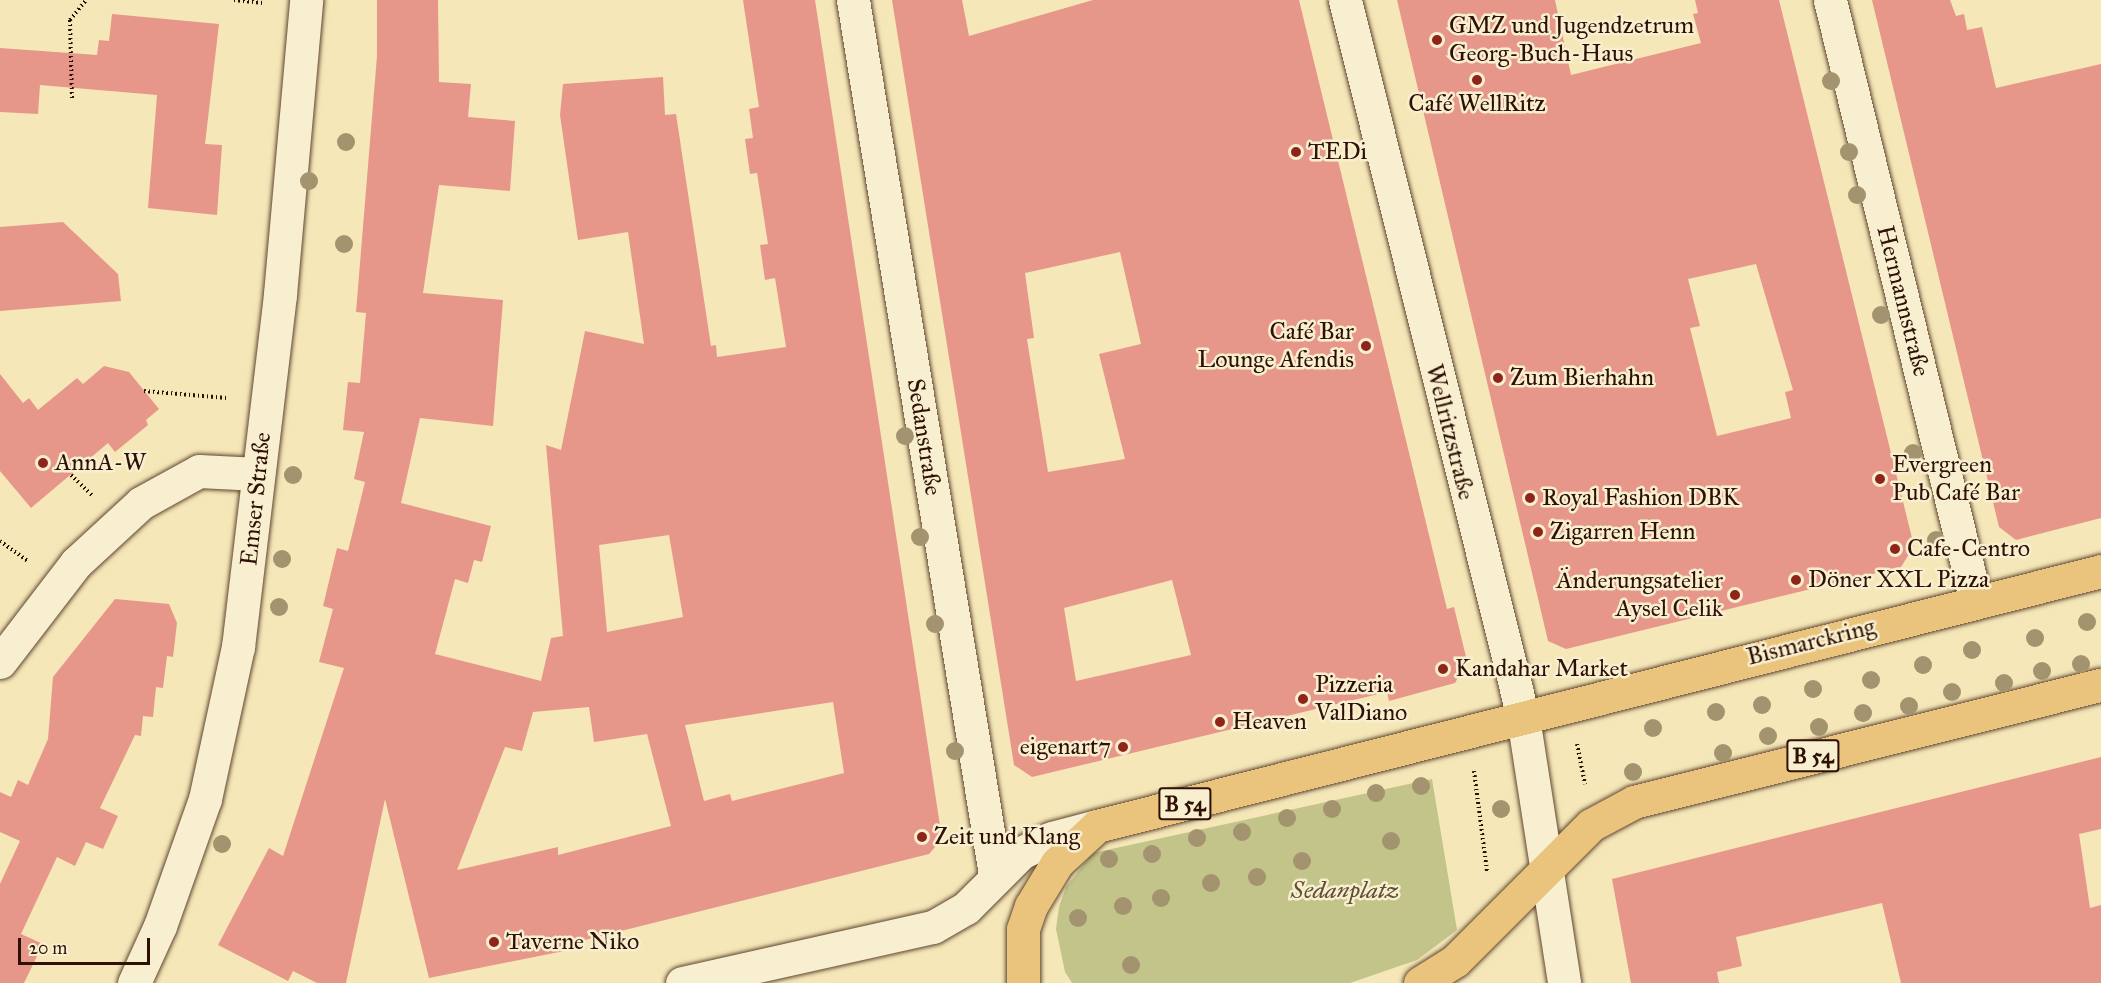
<!DOCTYPE html>
<html>
<head>
<meta charset="utf-8">
<style>
  body { margin:0 }
  #map { position:relative; width:2101px; height:983px; overflow:hidden; background:#f5e7b7; font-family:"IM FELL Great Primer",serif }
  div>[style] { position:absolute }
  .green>* { inset:0; background:#c2c48a }
  .building>* { inset:0; background:#e7978a }
  .path>* { height:4px; margin-top:-2px; transform-origin:0; background:repeating-linear-gradient(90deg,#2e1005 0 1.5px,transparent 0 4.5px) }
  .roads { filter:drop-shadow(0 0 2px #604632) drop-shadow(0 0 2px #604632) }
  .street>* { height:33px; margin:-16.5px; padding:0 16.5px; transform-origin:16.5px; border-radius:16.5px; background:#f8efd0 }
  .secondary>* { height:33px; margin:-16.5px; padding:0 16.5px; transform-origin:16.5px; border-radius:16.5px; background:#f8efd0 }
  .primary>* { height:33px; margin:-16.5px; padding:0 16.5px; transform-origin:16.5px; border-radius:16.5px; background:#eac47c }
  .trees>* { width:18px; height:18px; margin:-9px; border-radius:50%; background:#a4936f }
  .dots>* { width:16px; height:16px; translate:-50% -50%; box-sizing:border-box; border:3px solid #f8efd0; border-radius:50% }
  span { translate:-50% -50%; white-space:nowrap; text-align:center; line-height:1.15; -webkit-text-stroke:5px #f8efd0; paint-order:stroke }
  .shield-label span { padding:2px 4px; background:#f8efd0; border:2px solid; border-radius:4px; -webkit-text-stroke-width:0 }
  .shield-label { font-size:22px; color:#2e1005; font-weight:700 }
  .poi-label { font-size:24px; color:#2e1005 }
  .left { translate:0 -50%; text-align:left }
  .right { translate:-100% -50%; text-align:right }
  .street-label { font-size:24px; color:#2e1005 }
  .park-label { font-size:24px; color:#624f34; font-style:italic }
  .scale { position:absolute; left:18px; top:938px; width:132px; height:27px; box-sizing:border-box; border:3px solid #2e1005; border-top:0; padding-left:8px; font-size:18px; line-height:21px; white-space:nowrap; color:#2e1005; -webkit-text-stroke:4px #f8efd0; paint-order:stroke }
</style>
</head>
<body>
<div id="map">
  <div class="green">
    <i style="clip-path:polygon(1432px 779px,1457px 930px,1417px 960px,1350px 983px,1072px 983px,1065px 972px,1056px 929px,1059px 907px,1066px 887px,1093px 853px)"></i>
  </div>
  <div class="building">
    <i style="clip-path:polygon(evenodd,377px 0,438px 0,439px 82px,471px 84px,468px 117px,515px 121px,510px 191px,439px 185px,423px 293px,503px 300px,493px 426px,420px 418px,401px 503px,491px 526px,482px 562px,474px 560px,468px 583px,455px 579px,435px 654px,541px 681px,551px 638px,563px 636px,546px 445px,561px 450px,585px 331px,644px 344px,628px 232px,578px 240px,560px 115px,563px 84px,663px 77px,665px 115px,676px 114px,711px 346px,716px 345px,717px 357px,786px 347px,775px 278px,765px 280px,760px 245px,768px 244px,757px 173px,750px 174px,745px 139px,753px 138px,749px 109px,759px 107px,743px 0,815px 0,942px 839px,929px 854px,573px 943px,574px 949px,429px 978px,385px 799px,346px 983px,317px 983px,293px 971px,288px 981px,218px 945px,269px 848px,283px 856px,344px 668px,319px 662px,333px 609px,323px 606px,337px 548px,348px 551px,365px 482px,354px 479px,364px 432px,343px 430px,348px 382px,360px 383px,366px 313px,356px 312px,377px 56px,377px 0,669px 535px,683px 617px,607px 632px,599px 545px,669px 535px,377px 0,833px 702px,844px 773px,732px 801px,730px 794px,704px 801px,685px 725px,833px 702px,377px 0,589px 707px,594px 742px,647px 734px,671px 826px,558px 855px,558px 847px,457px 870px,505px 747px,522px 751px,533px 712px,589px 707px)"></i>
    <i style="clip-path:polygon(evenodd,892px 0,962px 0,969px 36px,1093px 0,1299px 0,1447px 609px,1454px 607px,1467px 661px,1455px 683px,1389px 701px,1387px 692px,1032px 777px,1014px 765px,892px 0,1120px 252px,1141px 344px,1099px 354px,1125px 459px,1048px 472px,1027px 339px,1034px 338px,1025px 273px,1120px 252px,892px 0,1172px 580px,1191px 655px,1076px 681px,1064px 608px,1172px 580px)"></i>
    <i style="clip-path:polygon(evenodd,1397px 0,1555px 0,1571px 75px,1701px 43px,1693px 14px,1698px 13px,1695px 0,1779px 0,1914px 546px,1901px 567px,1566px 649px,1548px 641px,1397px 0,1756px 264px,1793px 390px,1785px 392px,1791px 418px,1717px 436px,1690px 328px,1700px 326px,1688px 279px,1756px 264px)"></i>
    <i style="clip-path:polygon(1872px 0,1950px 0,1956px 16px,1964px 14px,1967px 30px,1982px 27px,1996px 88px,2101px 64px,2101px 518px,2016px 540px,1999px 527px)"></i>
    <i style="clip-path:polygon(112px 14px,219px 24px,205px 144px,222px 145px,217px 215px,148px 208px,157px 95px,40px 85px,38px 114px,0 112px,0 48px,97px 55px,99px 40px,109px 41px)"></i>
    <i style="clip-path:polygon(63px 222px,118px 274px,121px 301px,0 311px,0 227px)"></i>
    <i style="clip-path:polygon(104px 366px,129px 372px,159px 409px,146px 420px,148px 425px,115px 452px,108px 443px,31px 508px,0 471px,0 374px,23px 403px,29px 398px,38px 410px,77px 378px,83px 384px)"></i>
    <i style="clip-path:polygon(115px 599px,169px 604px,177px 623px,173px 657px,167px 656px,163px 688px,156px 687px,153px 717px,143px 716px,141px 736px,135px 735px,100px 808px,118px 816px,103px 849px,86px 842px,75px 866px,57px 857px,21px 934px,43px 944px,24px 983px,0 983px,0 884px,20px 841px,0 832px,0 792px,11px 797px,18px 780px,28px 785px,48px 739px,53px 677px)"></i>
    <i style="clip-path:polygon(2101px 757px,2101px 829px,2079px 834px,2090px 908px,2101px 905px,2101px 983px,1901px 983px,1882px 903px,1736px 937px,1742px 966px,1717px 972px,1719px 983px,1631px 983px,1612px 879px)"></i>
  </div>
  <div class="path">
    <i style="left:234px;top:0;width:31px;rotate:6deg"></i>
    <i style="left:72px;top:98px;width:78px;rotate:-91.5deg"></i>
    <i style="left:70px;top:20px;width:26px;rotate:-51deg"></i>
    <i style="left:144px;top:391px;width:83px;rotate:4.8deg"></i>
    <i style="left:71px;top:475px;width:29px;rotate:44deg"></i>
    <i style="left:0;top:541px;width:34px;rotate:36deg"></i>
    <i style="left:1577px;top:744px;width:41px;rotate:78.7deg"></i>
    <i style="left:1474px;top:771px;width:101px;rotate:82.6deg"></i>
  </div>
  <div class="roads">
    <div class="street">
      <i style="left:853px;top:0;width:886px;rotate:80.78deg"></i>
      <i style="left:1345px;top:0;width:739px;rotate:76.06deg"></i>
      <i style="left:1523px;top:717px;width:269px;rotate:81.2deg"></i>
      <i style="left:1830px;top:0;width:619px;rotate:76.37deg"></i>
      <i style="left:0;top:662px;width:125px;rotate:-52.5deg"></i>
      <i style="left:76px;top:563px;width:88px;rotate:-42.7deg"></i>
      <i style="left:141px;top:503px;width:66px;rotate:-28.9deg"></i>
      <i style="left:199px;top:471px;width:59px;rotate:2.9deg"></i>
      <i style="left:682px;top:983px;width:257px;rotate:-12.6deg"></i>
      <i style="left:933px;top:927px;width:38px;rotate:-30deg"></i>
      <i style="left:966px;top:908px;width:78px;rotate:-45deg"></i>
      <i style="left:1021px;top:853px;width:34px;rotate:-26deg"></i>
      <i style="left:1052px;top:838px;width:47px;rotate:-14.9deg"></i>
    </div>
    <div class="secondary">
      <i style="left:134px;top:983px;width:63px;rotate:-65.5deg"></i>
      <i style="left:160px;top:926px;width:135px;rotate:-70.5deg"></i>
      <i style="left:205px;top:799px;width:156px;rotate:-77.8deg"></i>
      <i style="left:238px;top:647px;width:355px;rotate:-83.2deg"></i>
      <i style="left:280px;top:294px;width:295px;rotate:-84.9deg"></i>
    </div>
    <div class="primary">
      <i style="left:1023px;top:983px;width:54px;rotate:-90deg"></i>
      <i style="left:1023px;top:929px;width:24px;rotate:-71deg"></i>
      <i style="left:1031px;top:906px;width:50px;rotate:-58.8deg"></i>
      <i style="left:1057px;top:863px;width:54px;rotate:-42.8deg"></i>
      <i style="left:1097px;top:826px;width:1036px;rotate:-14.25deg"></i>
      <i style="left:1420px;top:983px;width:41px;rotate:-32.2deg"></i>
      <i style="left:1455px;top:961px;width:192px;rotate:-45deg"></i>
      <i style="left:1591px;top:825px;width:49px;rotate:-28.1deg"></i>
      <i style="left:1634px;top:802px;width:481px;rotate:-14.1deg"></i>
    </div>
  </div>
  <div class="trees">
    <i style="left:1831px;top:81px"></i>
    <i style="left:346px;top:142px"></i>
    <i style="left:1849px;top:152px"></i>
    <i style="left:309px;top:181px"></i>
    <i style="left:1857px;top:195px"></i>
    <i style="left:344px;top:244px"></i>
    <i style="left:1881px;top:315px"></i>
    <i style="left:905px;top:436px"></i>
    <i style="left:1913px;top:453px"></i>
    <i style="left:293px;top:475px"></i>
    <i style="left:920px;top:537px"></i>
    <i style="left:1936px;top:540px"></i>
    <i style="left:282px;top:559px"></i>
    <i style="left:279px;top:607px"></i>
    <i style="left:2087px;top:622px"></i>
    <i style="left:935px;top:624px"></i>
    <i style="left:2035px;top:638px"></i>
    <i style="left:1972px;top:650px"></i>
    <i style="left:2081px;top:664px"></i>
    <i style="left:1923px;top:665px"></i>
    <i style="left:2042px;top:671px"></i>
    <i style="left:1871px;top:680px"></i>
    <i style="left:2004px;top:683px"></i>
    <i style="left:1813px;top:689px"></i>
    <i style="left:1952px;top:692px"></i>
    <i style="left:1762px;top:705px"></i>
    <i style="left:1909px;top:706px"></i>
    <i style="left:1716px;top:712px"></i>
    <i style="left:1863px;top:713px"></i>
    <i style="left:1819px;top:727px"></i>
    <i style="left:1653px;top:728px"></i>
    <i style="left:1768px;top:736px"></i>
    <i style="left:955px;top:751px"></i>
    <i style="left:1723px;top:753px"></i>
    <i style="left:1633px;top:772px"></i>
    <i style="left:1421px;top:786px"></i>
    <i style="left:1376px;top:793px"></i>
    <i style="left:1332px;top:809px"></i>
    <i style="left:1501px;top:809px"></i>
    <i style="left:1287px;top:818px"></i>
    <i style="left:1242px;top:832px"></i>
    <i style="left:1197px;top:838px"></i>
    <i style="left:1391px;top:841px"></i>
    <i style="left:222px;top:844px"></i>
    <i style="left:1152px;top:854px"></i>
    <i style="left:1109px;top:859px"></i>
    <i style="left:1302px;top:861px"></i>
    <i style="left:1257px;top:877px"></i>
    <i style="left:1211px;top:883px"></i>
    <i style="left:1161px;top:898px"></i>
    <i style="left:1123px;top:906px"></i>
    <i style="left:1078px;top:918px"></i>
    <i style="left:1131px;top:965px"></i>
  </div>
  <div class="dots">
    <i style="left:1437px;top:40px;background:#8f2418"></i>
    <i style="left:1477px;top:80px;background:#8f2418"></i>
    <i style="left:1296px;top:152px;background:#8f2418"></i>
    <i style="left:1366px;top:346px;background:#8f2418"></i>
    <i style="left:1498px;top:378px;background:#8f2418"></i>
    <i style="left:43px;top:463px;background:#8f2418"></i>
    <i style="left:1880px;top:479px;background:#8f2418"></i>
    <i style="left:1530px;top:498px;background:#8f2418"></i>
    <i style="left:1538px;top:532px;background:#8f2418"></i>
    <i style="left:1895px;top:549px;background:#8f2418"></i>
    <i style="left:1796px;top:580px;background:#8f2418"></i>
    <i style="left:1735px;top:595px;background:#8f2418"></i>
    <i style="left:1443px;top:669px;background:#8f2418"></i>
    <i style="left:1303px;top:699px;background:#8f2418"></i>
    <i style="left:1220px;top:722px;background:#8f2418"></i>
    <i style="left:1123px;top:747px;background:#8f2418"></i>
    <i style="left:922px;top:837px;background:#8f2418"></i>
    <i style="left:494px;top:942px;background:#8f2418"></i>
  </div>
  <div class="shield-label">
    <span style="left:1813px;top:756px">B 54</span>
    <span style="left:1185px;top:804px">B 54</span>
  </div>
  <div class="poi-label">
    <span class="left" style="left:1449px;top:40px">GMZ und Jugendzetrum<br>Georg-Buch-Haus</span>
    <span style="left:1477px;top:104px">Café WellRitz</span>
    <span class="left" style="left:1308px;top:152px">TEDi</span>
    <span class="right" style="left:1354px;top:346px">Café Bar<br>Lounge Afendis</span>
    <span class="left" style="left:1510px;top:378px">Zum Bierhahn</span>
    <span class="left" style="left:55px;top:463px">AnnA-W</span>
    <span class="left" style="left:1892px;top:479px">Evergreen<br>Pub Café Bar</span>
    <span class="left" style="left:1542px;top:498px">Royal Fashion DBK</span>
    <span class="left" style="left:1550px;top:532px">Zigarren Henn</span>
    <span class="left" style="left:1907px;top:549px">Cafe-Centro</span>
    <span class="left" style="left:1808px;top:580px">Döner XXL Pizza</span>
    <span class="right" style="left:1723px;top:595px">Änderungsatelier<br>Aysel Celik</span>
    <span class="left" style="left:1455px;top:669px">Kandahar Market</span>
    <span class="left" style="left:1315px;top:699px">Pizzeria<br>ValDiano</span>
    <span class="left" style="left:1232px;top:722px">Heaven</span>
    <span class="right" style="left:1111px;top:747px">eigenart7</span>
    <span class="left" style="left:934px;top:837px">Zeit und Klang</span>
    <span class="left" style="left:506px;top:942px">Taverne Niko</span>
  </div>
  <div class="street-label">
    <span style="left:1903px;top:301px;rotate:76deg">Hermannstraße</span>
    <span style="left:1450px;top:432px;rotate:76deg">Wellritzstraße</span>
    <span style="left:924px;top:437px;rotate:81deg">Sedanstraße</span>
    <span style="left:256px;top:499px;rotate:-84deg">Emser Straße</span>
    <span style="left:1811px;top:642px;rotate:-14deg">Bismarckring</span>
  </div>
  <div class="park-label">
    <span style="left:1345px;top:891px">Sedanplatz</span>
  </div>
  <div class="scale">20 m</div>
</div>
</body>
</html>
